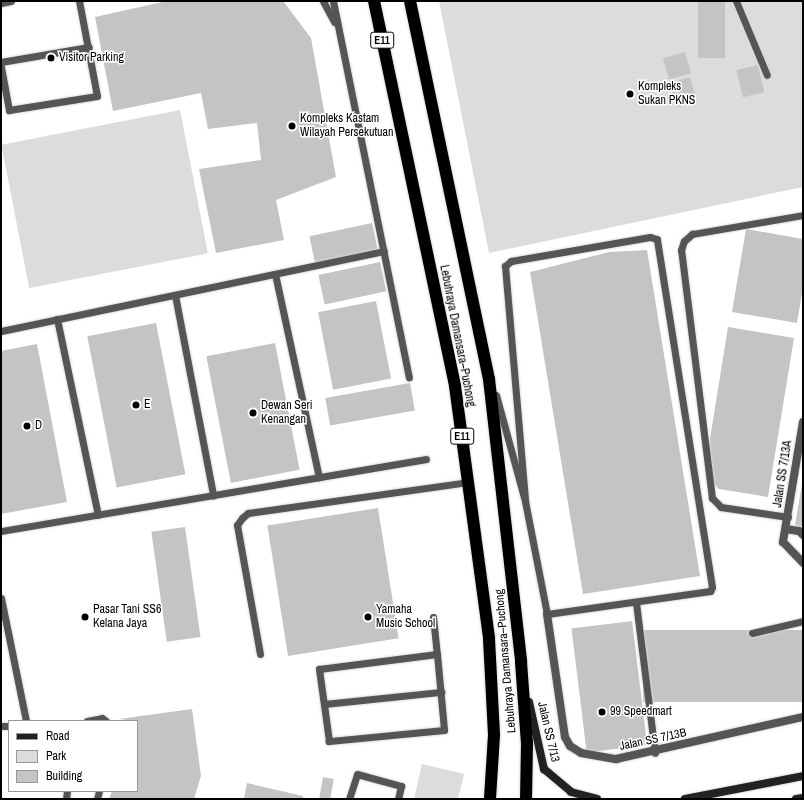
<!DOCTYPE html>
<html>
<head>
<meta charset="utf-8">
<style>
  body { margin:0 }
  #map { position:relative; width:804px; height:800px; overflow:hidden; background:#fff; font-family:"Archivo Narrow",sans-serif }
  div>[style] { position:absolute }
  .green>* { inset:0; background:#dcdcdc; transform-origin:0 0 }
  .building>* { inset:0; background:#c4c4c4; transform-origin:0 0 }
  .roads { filter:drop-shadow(0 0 1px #dbdbdb) drop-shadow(0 0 1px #dbdbdb) }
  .lane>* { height:7px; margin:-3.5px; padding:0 3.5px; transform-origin:3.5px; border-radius:3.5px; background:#555 }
  .street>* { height:8px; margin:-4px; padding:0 4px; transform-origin:4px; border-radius:4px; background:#555 }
  .secondary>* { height:8px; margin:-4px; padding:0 4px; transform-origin:4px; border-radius:4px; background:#222 }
  .highway>* { height:12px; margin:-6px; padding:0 6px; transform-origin:6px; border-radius:6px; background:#000 }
  .dots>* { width:11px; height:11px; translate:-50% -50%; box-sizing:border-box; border:2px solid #fff; border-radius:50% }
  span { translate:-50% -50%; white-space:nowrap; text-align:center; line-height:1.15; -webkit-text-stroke:3px #fff; paint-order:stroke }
  .shield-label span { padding:1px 3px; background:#fff; border:1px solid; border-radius:3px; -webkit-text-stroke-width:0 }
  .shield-label { font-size:11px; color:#000; font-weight:700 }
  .poi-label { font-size:12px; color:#000 }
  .left { translate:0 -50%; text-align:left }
  .street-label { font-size:12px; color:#000 }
  .frame { position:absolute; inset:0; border:2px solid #000; pointer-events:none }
  .legend { position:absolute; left:8px; top:720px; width:130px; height:72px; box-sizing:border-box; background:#fff; border:1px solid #999; margin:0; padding:5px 7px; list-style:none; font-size:12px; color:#000 }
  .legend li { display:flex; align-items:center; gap:8px; height:20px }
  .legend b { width:20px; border:1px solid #999 }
</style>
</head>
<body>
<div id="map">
  <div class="green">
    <i style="clip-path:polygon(439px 1px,803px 1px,803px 187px,489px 253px)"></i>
    <i style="left:180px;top:110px;width:146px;height:182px;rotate:79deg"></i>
    <i style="clip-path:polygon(422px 764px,464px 774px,458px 799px,414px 799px)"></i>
  </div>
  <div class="building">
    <i style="clip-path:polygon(167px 1px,283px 1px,311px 38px,336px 177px,276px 200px,284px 240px,216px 253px,199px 169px,261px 160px,257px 123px,208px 129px,201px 93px,113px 111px,95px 17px)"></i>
    <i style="left:698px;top:1px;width:27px;height:57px"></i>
    <i style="left:685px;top:52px;width:22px;height:23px;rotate:74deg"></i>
    <i style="left:758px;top:65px;width:28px;height:22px;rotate:77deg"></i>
    <i style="left:690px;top:77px;width:26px;height:21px;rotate:74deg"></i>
    <i style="left:372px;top:223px;width:30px;height:64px;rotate:78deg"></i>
    <i style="clip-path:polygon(746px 229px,803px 239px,803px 287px,797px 323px,732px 312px)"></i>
    <i style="clip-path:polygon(647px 250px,700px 576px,583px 594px,530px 272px,609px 252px)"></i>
    <i style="left:380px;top:262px;width:30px;height:63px;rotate:78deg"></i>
    <i style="left:376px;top:301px;width:79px;height:59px;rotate:79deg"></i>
    <i style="left:156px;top:323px;width:154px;height:70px;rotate:79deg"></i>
    <i style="clip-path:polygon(728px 327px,794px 338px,768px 497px,719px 489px,711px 481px,708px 451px)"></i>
    <i style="left:275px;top:343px;width:129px;height:70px;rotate:79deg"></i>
    <i style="clip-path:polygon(37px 344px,67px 502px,1px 514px,1px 351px)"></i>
    <i style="left:410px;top:383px;width:28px;height:86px;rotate:80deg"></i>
    <i style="clip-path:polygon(802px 484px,803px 485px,803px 527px,795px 525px)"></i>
    <i style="left:378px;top:508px;width:132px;height:112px;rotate:81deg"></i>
    <i style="left:185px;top:527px;width:111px;height:34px;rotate:82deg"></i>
    <i style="left:632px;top:621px;width:125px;height:61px;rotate:83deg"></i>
    <i style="left:803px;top:630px;width:72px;height:160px;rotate:90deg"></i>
    <i style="clip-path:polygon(192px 709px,201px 776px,194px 799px,109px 799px,112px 791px,137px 791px,137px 721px,119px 719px)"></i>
    <i style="left:323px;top:777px;width:11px;height:22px;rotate:10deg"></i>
    <i style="clip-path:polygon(247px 783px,303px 796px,303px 799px,244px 799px)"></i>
  </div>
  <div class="roads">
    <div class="lane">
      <i style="left:323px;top:1px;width:24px;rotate:62deg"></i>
      <i style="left:333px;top:1px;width:384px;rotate:78.6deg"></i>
      <i style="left:736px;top:1px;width:80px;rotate:67.3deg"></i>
      <i style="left:1px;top:3px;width:10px;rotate:-11deg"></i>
      <i style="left:1px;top:62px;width:89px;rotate:-9.7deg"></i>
      <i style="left:1px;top:67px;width:44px;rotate:79.5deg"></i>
      <i style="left:9px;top:110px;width:89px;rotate:-9deg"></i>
      <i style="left:97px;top:96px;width:97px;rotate:-100.7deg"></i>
      <i style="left:275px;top:274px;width:208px;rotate:77.8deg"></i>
      <i style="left:175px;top:295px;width:204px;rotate:79.2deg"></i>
      <i style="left:57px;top:319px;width:200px;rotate:78.2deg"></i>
      <i style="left:1px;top:331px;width:391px;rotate:-11.8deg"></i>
      <i style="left:496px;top:395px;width:110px;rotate:74.7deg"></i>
      <i style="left:525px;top:501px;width:115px;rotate:79deg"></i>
      <i style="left:547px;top:614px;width:165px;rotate:-8deg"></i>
      <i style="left:710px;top:591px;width:4px;rotate:-63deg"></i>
      <i style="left:712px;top:587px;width:352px;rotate:-99deg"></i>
      <i style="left:657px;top:239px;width:7px;rotate:-164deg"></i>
      <i style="left:650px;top:237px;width:141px;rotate:170.2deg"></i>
      <i style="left:511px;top:261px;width:8px;rotate:140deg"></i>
      <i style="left:505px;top:266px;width:236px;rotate:85.1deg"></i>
      <i style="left:788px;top:517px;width:68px;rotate:-171.5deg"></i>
      <i style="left:721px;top:507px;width:13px;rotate:-135deg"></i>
      <i style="left:712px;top:498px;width:250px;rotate:-97.1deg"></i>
      <i style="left:681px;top:250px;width:9px;rotate:-72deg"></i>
      <i style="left:684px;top:241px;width:11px;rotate:-41deg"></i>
      <i style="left:692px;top:234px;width:113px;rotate:-9.7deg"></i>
      <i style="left:1px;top:531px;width:431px;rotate:-9.6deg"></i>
      <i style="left:1px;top:598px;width:126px;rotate:78.5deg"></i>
      <i style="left:636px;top:603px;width:151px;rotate:82.8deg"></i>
      <i style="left:433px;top:617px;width:37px;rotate:84deg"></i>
      <i style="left:437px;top:654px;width:76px;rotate:84.7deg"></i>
      <i style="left:444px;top:730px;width:116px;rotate:174.5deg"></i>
      <i style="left:329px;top:741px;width:73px;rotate:-97.9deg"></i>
      <i style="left:319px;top:669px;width:119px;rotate:-7.2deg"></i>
      <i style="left:752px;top:633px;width:52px;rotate:-13.2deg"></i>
      <i style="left:260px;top:654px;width:131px;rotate:-100.1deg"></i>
      <i style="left:237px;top:525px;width:9px;rotate:-54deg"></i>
      <i style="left:242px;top:518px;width:8px;rotate:-40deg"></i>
      <i style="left:248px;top:513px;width:222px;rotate:-8deg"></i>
      <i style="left:324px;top:704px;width:118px;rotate:-5.9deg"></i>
      <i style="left:87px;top:721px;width:15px;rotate:-11deg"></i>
      <i style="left:102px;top:718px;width:5px;rotate:37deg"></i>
      <i style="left:1px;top:726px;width:8px"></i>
      <i style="left:66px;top:799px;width:8px;rotate:-83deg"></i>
      <i style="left:97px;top:799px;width:8px;rotate:-76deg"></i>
      <i style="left:349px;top:799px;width:26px;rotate:-72deg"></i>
      <i style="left:357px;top:774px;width:46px;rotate:15.3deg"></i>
      <i style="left:401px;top:786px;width:13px;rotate:103deg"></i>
    </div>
    <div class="street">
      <i style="left:803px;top:422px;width:122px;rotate:99.5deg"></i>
      <i style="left:783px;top:542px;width:29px;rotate:46deg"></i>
      <i style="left:786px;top:529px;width:13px;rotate:9deg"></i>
      <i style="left:799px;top:531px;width:6px;rotate:45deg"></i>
      <i style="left:547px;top:614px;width:124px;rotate:81.7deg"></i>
      <i style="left:565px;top:737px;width:10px;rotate:61deg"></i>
      <i style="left:570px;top:746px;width:13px;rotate:32deg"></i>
      <i style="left:581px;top:753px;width:36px;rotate:10deg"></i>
      <i style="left:616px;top:759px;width:192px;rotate:-12.7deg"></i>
    </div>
    <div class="secondary">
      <i style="left:529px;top:702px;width:69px;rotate:77.4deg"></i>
      <i style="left:544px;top:769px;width:35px;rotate:40deg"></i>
      <i style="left:571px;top:792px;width:27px;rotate:15deg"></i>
      <i style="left:685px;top:799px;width:120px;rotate:-11deg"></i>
      <i style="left:796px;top:799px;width:7px;rotate:-8deg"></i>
    </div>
    <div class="highway">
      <i style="left:374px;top:1px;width:393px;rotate:78.1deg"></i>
      <i style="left:455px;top:386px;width:255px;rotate:82.3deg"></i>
      <i style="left:489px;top:639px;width:96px;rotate:87deg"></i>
      <i style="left:494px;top:735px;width:64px;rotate:93.6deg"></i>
      <i style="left:410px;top:1px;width:386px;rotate:78.2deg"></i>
      <i style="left:489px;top:379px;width:285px;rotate:83.5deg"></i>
      <i style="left:521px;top:662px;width:81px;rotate:85.8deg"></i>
      <i style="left:527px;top:743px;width:56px;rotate:91deg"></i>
    </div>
  </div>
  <div class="dots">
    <i style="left:51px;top:58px;background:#000"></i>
    <i style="left:630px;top:94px;background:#000"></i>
    <i style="left:292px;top:126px;background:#000"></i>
    <i style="left:136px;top:405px;background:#000"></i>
    <i style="left:253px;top:413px;background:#000"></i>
    <i style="left:27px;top:426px;background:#000"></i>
    <i style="left:85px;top:617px;background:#000"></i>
    <i style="left:368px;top:617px;background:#000"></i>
    <i style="left:602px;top:712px;background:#000"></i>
  </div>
  <div class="shield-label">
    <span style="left:382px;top:40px">E11</span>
    <span style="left:462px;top:436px">E11</span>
  </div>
  <div class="poi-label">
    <span class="left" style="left:59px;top:58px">Visitor Parking</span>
    <span class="left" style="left:638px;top:94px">Kompleks<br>Sukan PKNS</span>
    <span class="left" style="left:300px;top:126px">Kompleks Kastam<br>Wilayah Persekutuan</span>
    <span class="left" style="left:144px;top:405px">E</span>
    <span class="left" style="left:261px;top:413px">Dewan Seri<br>Kenangan</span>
    <span class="left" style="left:35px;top:426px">D</span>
    <span class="left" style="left:93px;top:617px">Pasar Tani SS6<br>Kelana Jaya</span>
    <span class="left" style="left:376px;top:617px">Yamaha<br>Music School</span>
    <span class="left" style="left:610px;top:712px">99 Speedmart</span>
  </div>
  <div class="street-label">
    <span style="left:457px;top:336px;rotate:79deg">Lebuhraya Damansara–Puchong</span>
    <span style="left:783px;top:474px;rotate:-81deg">Jalan SS 7/13A</span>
    <span style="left:506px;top:661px;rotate:-95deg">Lebuhraya Damansara–Puchong</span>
    <span style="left:548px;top:732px;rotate:77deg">Jalan SS 7/13</span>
    <span style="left:653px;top:740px;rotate:-12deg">Jalan SS 7/13B</span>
  </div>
  <div class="frame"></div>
  <ul class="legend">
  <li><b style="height:5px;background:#222"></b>Road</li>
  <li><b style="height:11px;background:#dcdcdc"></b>Park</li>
  <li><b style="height:11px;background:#c4c4c4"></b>Building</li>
  </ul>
</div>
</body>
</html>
